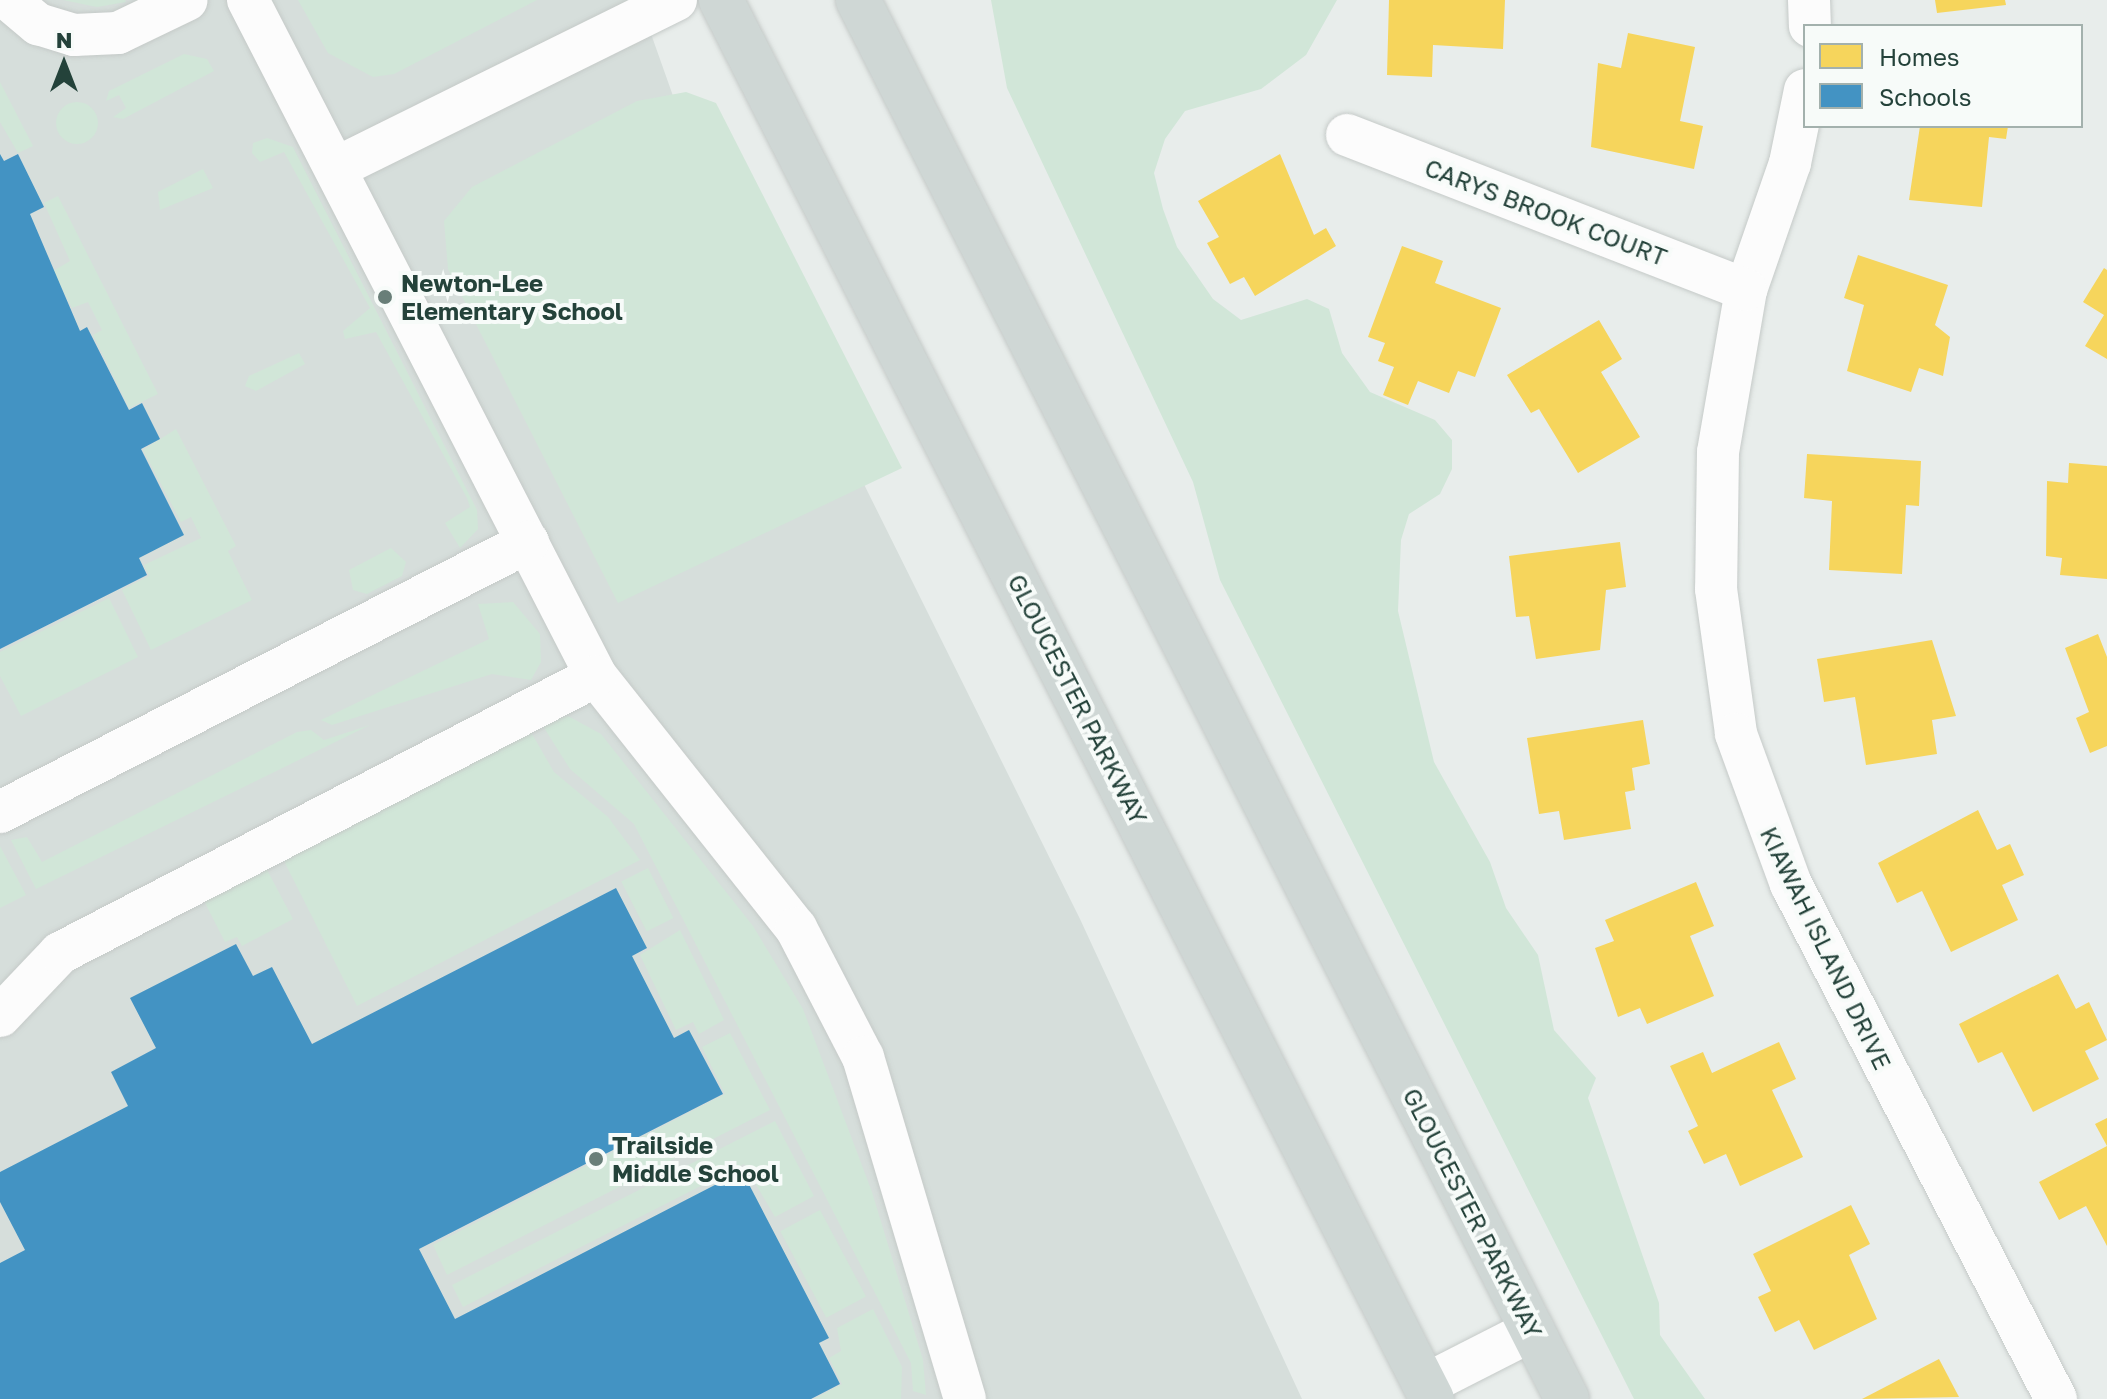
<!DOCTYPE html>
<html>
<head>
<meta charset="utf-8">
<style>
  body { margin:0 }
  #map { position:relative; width:2107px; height:1399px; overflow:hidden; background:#e8edeb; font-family:"Golos Text",sans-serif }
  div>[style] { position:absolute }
  .built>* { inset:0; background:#d6dedb }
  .green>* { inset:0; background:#d1e6d8; transform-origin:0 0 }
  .round { border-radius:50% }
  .homes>* { inset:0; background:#f6d55c }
  .schools>* { inset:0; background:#4393c3 }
  .roads { filter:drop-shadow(0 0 2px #c5cac8) drop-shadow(0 0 2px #c5cac8) }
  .minor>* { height:42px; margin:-21px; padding:0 21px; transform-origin:21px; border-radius:21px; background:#fcfcfc }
  .major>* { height:44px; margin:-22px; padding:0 22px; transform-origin:22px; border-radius:22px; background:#cfd7d5 }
  .dots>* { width:22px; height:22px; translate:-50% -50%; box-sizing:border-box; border:4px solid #f7fbf9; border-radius:50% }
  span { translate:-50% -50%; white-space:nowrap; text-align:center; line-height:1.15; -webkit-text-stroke:8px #f7fbf9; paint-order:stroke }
  .street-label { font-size:24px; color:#24423a }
  .poi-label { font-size:24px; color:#24423a; font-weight:700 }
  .left { translate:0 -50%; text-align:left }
  .legend { position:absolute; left:1803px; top:24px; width:280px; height:104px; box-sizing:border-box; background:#f7fbf9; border:2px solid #a3b1ad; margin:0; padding:10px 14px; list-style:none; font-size:24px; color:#24423a }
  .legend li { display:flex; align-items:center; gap:16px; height:40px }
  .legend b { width:40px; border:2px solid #a3b1ad }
  .north { position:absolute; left:24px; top:24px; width:80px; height:80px; -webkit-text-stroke:6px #f7fbf9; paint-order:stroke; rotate:0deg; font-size:22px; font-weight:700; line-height:32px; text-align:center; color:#24423a }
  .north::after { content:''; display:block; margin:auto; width:28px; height:36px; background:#24423a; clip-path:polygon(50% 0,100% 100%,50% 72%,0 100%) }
</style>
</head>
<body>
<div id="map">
  <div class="built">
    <i style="clip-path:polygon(0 0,639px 0,678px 110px,1080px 919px,1302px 1399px,0 1399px)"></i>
  </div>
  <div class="green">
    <i style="clip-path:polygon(63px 0,125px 0,126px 2px,97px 7px)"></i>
    <i style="clip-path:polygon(298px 0,537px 0,394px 74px,373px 77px,328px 53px)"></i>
    <i style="clip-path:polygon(991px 0,1337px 0,1306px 55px,1261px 89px,1185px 111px,1165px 139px,1154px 173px,1163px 209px,1177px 247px,1213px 299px,1241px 320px,1307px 299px,1329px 309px,1342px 353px,1370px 392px,1435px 420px,1452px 440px,1452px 469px,1440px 494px,1409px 514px,1401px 540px,1398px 611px,1434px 762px,1490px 862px,1506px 908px,1538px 955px,1554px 1030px,1596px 1078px,1588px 1098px,1659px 1303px,1660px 1335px,1705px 1399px,1634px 1399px,1220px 580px,1193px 482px,1007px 88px)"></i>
    <i style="clip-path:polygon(184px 54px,207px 59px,214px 71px,123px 119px,113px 117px,126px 108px,119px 95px,106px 101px,109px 91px)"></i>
    <i style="clip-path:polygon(0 82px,33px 146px,18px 153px,0 122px)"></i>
    <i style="clip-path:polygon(686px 92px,716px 103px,902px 468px,618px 603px,448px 269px,444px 221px,472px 187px,637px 101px)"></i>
    <i class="round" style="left:56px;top:102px;width:42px;height:42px"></i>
    <i style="clip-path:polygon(267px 138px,293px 147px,477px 510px,478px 529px,460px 548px,445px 523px,470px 507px,467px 498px,376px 332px,345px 339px,343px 331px,370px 308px,284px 152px,260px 162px,252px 153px,253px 143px)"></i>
    <i style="clip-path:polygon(203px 169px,213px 188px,160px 210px,158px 192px)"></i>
    <i style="clip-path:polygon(58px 196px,158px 394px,129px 408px,93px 335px,102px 330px,88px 302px,72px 308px,53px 271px,70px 261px,44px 203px)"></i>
    <i style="clip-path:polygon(299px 353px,305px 364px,256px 391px,245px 386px,249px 376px)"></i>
    <i style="clip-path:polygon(176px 429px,236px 546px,228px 551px,252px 600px,151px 650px,122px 590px,149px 576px,144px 565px,201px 538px,191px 517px,181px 522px,143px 450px)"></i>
    <i style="clip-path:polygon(391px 548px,406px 562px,402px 576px,367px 594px,353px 590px,349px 570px)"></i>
    <i style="clip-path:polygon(109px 598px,138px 657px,21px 716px,0 676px,0 652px)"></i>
    <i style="clip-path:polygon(513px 602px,540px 634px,541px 662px,531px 680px,492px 674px,332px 725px,321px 720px,489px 639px,478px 604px)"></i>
    <i style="clip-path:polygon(568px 716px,601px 734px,753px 926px,803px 1009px,872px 1192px,923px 1360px,926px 1395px,913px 1391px,911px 1363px,634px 824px,570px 769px,541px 723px)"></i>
    <i style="clip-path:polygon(370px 725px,36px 889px,11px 840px,27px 837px,42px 862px,297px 732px,311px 730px,324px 740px)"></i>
    <i style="clip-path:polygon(528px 727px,554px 772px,608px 817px,640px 860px,357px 1006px,282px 857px)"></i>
    <i style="clip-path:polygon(0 846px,26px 895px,0 908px)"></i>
    <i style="clip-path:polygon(264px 864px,293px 919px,242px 946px,237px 937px,225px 942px,202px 897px)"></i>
    <i style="left:648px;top:868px;width:56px;height:30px;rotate:63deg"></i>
    <i style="clip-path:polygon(680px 930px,724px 1020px,699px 1034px,693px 1022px,676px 1030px,640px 955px)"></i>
    <i style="clip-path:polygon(730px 1033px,770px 1110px,447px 1275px,433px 1245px,725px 1094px,702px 1047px)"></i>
    <i style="clip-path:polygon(775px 1121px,814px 1196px,775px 1217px,744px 1164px,463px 1307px,452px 1285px)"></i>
    <i style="left:820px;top:1210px;width:98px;height:45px;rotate:62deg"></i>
    <i style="clip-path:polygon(873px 1309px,902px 1367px,901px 1399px,814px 1399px,842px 1384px,829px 1358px,841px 1351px,837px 1328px)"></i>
  </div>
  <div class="homes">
    <i style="clip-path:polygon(1389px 0,1505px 0,1503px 49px,1433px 45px,1432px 77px,1387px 75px)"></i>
    <i style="clip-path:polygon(1935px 0,2005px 0,2006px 5px,1937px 13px)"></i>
    <i style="clip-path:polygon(1628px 33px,1695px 47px,1680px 121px,1703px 126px,1694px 169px,1591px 147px,1598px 63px,1621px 68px)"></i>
    <i style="clip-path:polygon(1920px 126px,2008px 126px,2006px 139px,1989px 137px,1982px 207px,1909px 200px)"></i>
    <i style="clip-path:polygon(1280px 154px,1314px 235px,1326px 228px,1336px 246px,1255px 296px,1244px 277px,1230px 284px,1207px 243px,1219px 237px,1198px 201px)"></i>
    <i style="clip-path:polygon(1402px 246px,1443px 261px,1435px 283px,1501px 308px,1475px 377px,1458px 371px,1449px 393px,1418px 381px,1408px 405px,1383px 395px,1394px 367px,1378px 361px,1385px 343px,1368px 337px)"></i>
    <i style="clip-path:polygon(1858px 255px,1948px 285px,1935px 325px,1950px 337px,1943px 376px,1919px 368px,1911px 392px,1847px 371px,1864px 305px,1844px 298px)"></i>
    <i style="clip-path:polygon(2104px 268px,2107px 270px,2107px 359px,2085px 346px,2104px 315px,2083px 302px)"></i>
    <i style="clip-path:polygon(1599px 320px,1622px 359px,1601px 372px,1640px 437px,1578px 473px,1539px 409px,1531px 413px,1507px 375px)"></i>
    <i style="clip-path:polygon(1807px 454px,1921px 461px,1919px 506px,1906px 505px,1902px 574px,1829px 570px,1832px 501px,1804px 498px)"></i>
    <i style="clip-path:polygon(2069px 463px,2107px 466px,2107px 579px,2060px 575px,2062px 558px,2046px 556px,2047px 481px,2068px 483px)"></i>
    <i style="clip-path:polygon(1620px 542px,1626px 587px,1606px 590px,1600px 650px,1536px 659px,1529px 616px,1516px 617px,1509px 556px)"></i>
    <i style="clip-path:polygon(2098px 634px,2107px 657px,2107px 746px,2090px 753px,2076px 718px,2089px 712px,2065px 648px)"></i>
    <i style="clip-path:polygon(1932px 640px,1956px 716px,1932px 720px,1937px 754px,1866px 765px,1855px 697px,1824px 702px,1817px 659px)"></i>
    <i style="clip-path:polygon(1643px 720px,1650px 764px,1632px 768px,1635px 790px,1625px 792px,1631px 829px,1564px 840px,1559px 811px,1539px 814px,1527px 738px)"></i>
    <i style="clip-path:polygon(1978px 810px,1997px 850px,2010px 844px,2024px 875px,2002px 885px,2018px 920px,1951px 952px,1922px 891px,1897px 903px,1878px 863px)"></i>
    <i style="clip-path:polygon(1696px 882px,1714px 926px,1690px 936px,1714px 996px,1647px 1024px,1640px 1008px,1618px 1017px,1595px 948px,1614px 941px,1605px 920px)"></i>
    <i style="clip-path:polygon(2058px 974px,2076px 1009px,2089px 1002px,2107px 1040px,2085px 1051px,2099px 1079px,2033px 1112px,2002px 1052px,1978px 1063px,1959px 1024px)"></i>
    <i style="clip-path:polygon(1779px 1042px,1796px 1079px,1772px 1090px,1803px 1157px,1740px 1186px,1726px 1154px,1704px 1164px,1688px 1131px,1698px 1126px,1670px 1066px,1703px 1052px,1712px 1073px)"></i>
    <i style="clip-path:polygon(2107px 1118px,2107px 1146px,2095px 1124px)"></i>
    <i style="clip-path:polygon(2107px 1146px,2107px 1246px,2086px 1206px,2059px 1220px,2039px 1182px)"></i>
    <i style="clip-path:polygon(1851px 1205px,1870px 1244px,1849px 1255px,1877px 1319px,1814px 1350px,1799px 1320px,1775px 1332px,1758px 1297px,1771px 1291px,1753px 1254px)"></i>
    <i style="clip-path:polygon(1939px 1359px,1959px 1397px,1862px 1399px)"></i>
  </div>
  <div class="schools">
    <i style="clip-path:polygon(0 154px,4px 161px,18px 154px,44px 207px,30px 214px,80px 331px,87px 327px,129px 410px,142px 403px,160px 439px,141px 449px,184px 535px,139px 558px,147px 575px,0 649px)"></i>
    <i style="clip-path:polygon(616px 888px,647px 948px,632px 956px,674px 1038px,689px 1030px,723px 1094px,419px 1249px,455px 1319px,742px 1171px,829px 1338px,819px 1343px,840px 1384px,811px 1399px,0 1399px,0 1263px,25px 1250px,0 1202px,0 1172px,128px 1106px,111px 1072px,156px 1048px,130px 998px,236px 944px,253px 976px,272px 967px,312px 1044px)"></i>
  </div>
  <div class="roads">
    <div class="minor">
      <i style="left:9px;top:0;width:38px;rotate:40deg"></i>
      <i style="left:38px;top:24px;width:38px;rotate:17deg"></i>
      <i style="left:74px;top:35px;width:44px;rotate:-2.6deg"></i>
      <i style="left:118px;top:33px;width:76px;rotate:-25.6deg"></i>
      <i style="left:248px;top:0;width:760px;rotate:62.76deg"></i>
      <i style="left:596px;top:676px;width:322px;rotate:51.6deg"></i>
      <i style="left:796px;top:928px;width:145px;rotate:62.6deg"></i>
      <i style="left:863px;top:1057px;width:357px;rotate:73.4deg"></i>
      <i style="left:1809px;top:0;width:26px;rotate:88deg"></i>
      <i style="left:1805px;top:90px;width:75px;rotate:101.6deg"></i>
      <i style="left:1790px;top:163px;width:134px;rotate:109.1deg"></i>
      <i style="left:1746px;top:290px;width:164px;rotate:99.8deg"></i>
      <i style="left:1718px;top:452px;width:137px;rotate:90.8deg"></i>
      <i style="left:1716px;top:589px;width:146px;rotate:82.1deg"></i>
      <i style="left:1736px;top:734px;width:160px;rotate:69.9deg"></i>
      <i style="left:1791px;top:884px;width:579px;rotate:62.77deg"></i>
      <i style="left:1347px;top:135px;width:428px;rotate:21.2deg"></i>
      <i style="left:338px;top:167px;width:377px;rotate:-26.3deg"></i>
      <i style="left:0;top:812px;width:593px;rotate:-27.08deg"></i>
      <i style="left:0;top:1016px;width:87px;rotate:-46.4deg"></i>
      <i style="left:60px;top:953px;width:603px;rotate:-27.33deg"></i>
      <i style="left:1425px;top:1385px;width:121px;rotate:-27deg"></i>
    </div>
    <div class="major">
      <i style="left:721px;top:0;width:1569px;rotate:63.06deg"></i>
      <i style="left:858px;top:0;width:1568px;rotate:63.12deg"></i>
    </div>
  </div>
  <div class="dots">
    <i style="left:385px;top:297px;background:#697e78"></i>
    <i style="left:596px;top:1159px;background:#697e78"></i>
  </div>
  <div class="street-label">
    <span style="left:1546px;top:212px;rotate:21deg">CARYS BROOK COURT</span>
    <span style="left:1078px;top:699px;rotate:63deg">GLOUCESTER PARKWAY</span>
    <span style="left:1826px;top:948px;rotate:64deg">KIAWAH ISLAND DRIVE</span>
    <span style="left:1473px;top:1213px;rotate:63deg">GLOUCESTER PARKWAY</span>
  </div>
  <div class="poi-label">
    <span class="left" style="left:401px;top:297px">Newton-Lee<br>Elementary School</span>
    <span class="left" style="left:612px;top:1159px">Trailside<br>Middle School</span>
  </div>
  <ul class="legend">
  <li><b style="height:22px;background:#f6d55c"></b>Homes</li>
  <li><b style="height:22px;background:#4393c3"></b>Schools</li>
  </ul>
  <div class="north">N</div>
</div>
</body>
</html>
